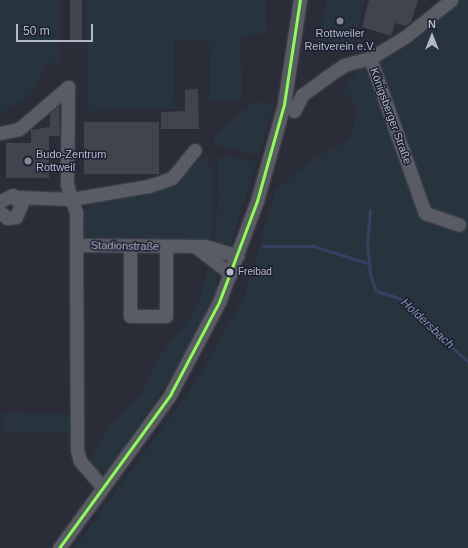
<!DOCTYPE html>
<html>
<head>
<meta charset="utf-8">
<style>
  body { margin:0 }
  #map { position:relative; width:468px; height:548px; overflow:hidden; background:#2a2c37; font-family:Arial,sans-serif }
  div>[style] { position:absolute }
  .green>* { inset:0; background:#27343d; transform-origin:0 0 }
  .stream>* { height:3px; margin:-1.5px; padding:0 1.5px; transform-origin:1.5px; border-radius:1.5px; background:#384061 }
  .building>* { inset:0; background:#41434d; transform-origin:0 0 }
  .roads { filter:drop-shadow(0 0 1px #464850) drop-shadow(0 0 1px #464850) }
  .minor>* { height:13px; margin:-6.5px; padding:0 6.5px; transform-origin:6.5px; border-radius:6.5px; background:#5a5c65 }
  .bus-1>* { height:3px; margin:-1.5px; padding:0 1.5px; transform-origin:1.5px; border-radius:1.5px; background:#8aff51 }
  .dots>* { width:11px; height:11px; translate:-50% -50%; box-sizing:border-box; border:2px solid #1d2132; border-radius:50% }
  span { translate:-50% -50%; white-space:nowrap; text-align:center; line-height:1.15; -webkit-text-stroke:3px #1d2132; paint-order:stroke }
  .bus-label { font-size:10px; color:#b3b7c8 }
  .left { translate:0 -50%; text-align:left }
  .poi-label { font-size:11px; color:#b3b7c8 }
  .street-label { font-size:11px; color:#b3b7c8 }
  .water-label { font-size:12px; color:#838cb3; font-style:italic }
  .north { position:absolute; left:412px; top:16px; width:40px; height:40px; -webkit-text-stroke:3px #1d2132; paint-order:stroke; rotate:0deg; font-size:11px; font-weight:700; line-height:16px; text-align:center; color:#b3b7c8 }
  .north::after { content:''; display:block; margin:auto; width:14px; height:18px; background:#b3b7c8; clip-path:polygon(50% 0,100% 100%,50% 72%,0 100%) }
  .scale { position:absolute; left:16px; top:24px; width:77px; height:18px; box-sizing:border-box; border:2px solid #b3b7c8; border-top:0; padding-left:5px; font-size:12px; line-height:14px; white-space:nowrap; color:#b3b7c8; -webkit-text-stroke:3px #1d2132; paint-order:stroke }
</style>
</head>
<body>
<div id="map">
  <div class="green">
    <i style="clip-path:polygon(0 0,59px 0,59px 63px,47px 63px,30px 95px,0 114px)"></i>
    <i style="clip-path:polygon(86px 0,266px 0,267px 34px,241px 35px,242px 100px,210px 100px,209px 41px,174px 41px,175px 109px,88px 111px)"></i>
    <i style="clip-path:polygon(327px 0,365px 0,351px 52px,315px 42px)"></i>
    <i style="clip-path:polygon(460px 0,468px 0,468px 548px,74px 548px,195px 383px,245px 295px,275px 191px,313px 158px,349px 140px,358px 109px,343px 90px,358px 69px,411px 45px)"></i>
    <i style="clip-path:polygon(254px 102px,275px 103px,259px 156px,214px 145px,214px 138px,230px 121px)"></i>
    <i style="clip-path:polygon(207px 154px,211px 171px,211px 243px,191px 239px,93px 240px,85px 237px,82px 212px,93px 200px,173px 182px)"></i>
    <i style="clip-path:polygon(222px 156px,257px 161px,231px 244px,216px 243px,218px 160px)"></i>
    <i style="clip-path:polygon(209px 264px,217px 272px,217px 290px,180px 364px,110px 468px,98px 471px,88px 462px,108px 428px,141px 394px,160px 355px,188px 321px,200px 299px)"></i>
    <i style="left:3px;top:413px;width:68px;height:19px;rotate:1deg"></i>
  </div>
  <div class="stream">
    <i style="left:370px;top:210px;width:34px;rotate:95deg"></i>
    <i style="left:367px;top:244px;width:30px;rotate:84deg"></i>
    <i style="left:370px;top:274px;width:18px;rotate:71deg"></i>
    <i style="left:376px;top:291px;width:24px;rotate:17deg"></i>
    <i style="left:399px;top:298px;width:94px;rotate:42.8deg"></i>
    <i style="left:263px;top:246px;width:50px"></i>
    <i style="left:313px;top:246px;width:60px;rotate:17.5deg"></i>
  </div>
  <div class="building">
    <i style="left:70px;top:0;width:12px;height:41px"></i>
    <i style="clip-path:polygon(369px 0,418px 0,411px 22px,406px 26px,395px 23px,391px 36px,362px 27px)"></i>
    <i style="clip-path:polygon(198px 89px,199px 129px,161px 129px,161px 112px,185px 111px,185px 90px)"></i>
    <i style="clip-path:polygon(59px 106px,60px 136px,49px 136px,49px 178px,6px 178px,6px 143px,31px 143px,31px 130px,50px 127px,50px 113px)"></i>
    <i style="left:84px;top:122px;width:75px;height:52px"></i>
  </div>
  <div class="roads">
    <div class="minor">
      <i style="left:451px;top:0;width:59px;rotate:141.2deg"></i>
      <i style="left:405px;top:37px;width:41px;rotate:149deg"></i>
      <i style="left:370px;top:58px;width:164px;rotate:70.5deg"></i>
      <i style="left:425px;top:213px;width:36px;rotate:19deg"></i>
      <i style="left:68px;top:87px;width:97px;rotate:90.6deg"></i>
      <i style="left:67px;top:184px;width:16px;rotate:75deg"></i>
      <i style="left:71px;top:199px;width:79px;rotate:-9.5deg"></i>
      <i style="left:149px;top:186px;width:24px;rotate:-19deg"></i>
      <i style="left:172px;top:178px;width:36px;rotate:-51deg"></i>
      <i style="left:294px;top:111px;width:18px;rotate:-63deg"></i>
      <i style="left:302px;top:95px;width:29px;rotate:-36deg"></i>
      <i style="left:325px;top:78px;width:23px;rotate:-34deg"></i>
      <i style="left:344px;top:65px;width:27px;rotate:-15deg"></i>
      <i style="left:0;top:133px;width:19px;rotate:-12deg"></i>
      <i style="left:19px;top:129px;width:65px;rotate:-40.6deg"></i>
      <i style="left:17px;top:197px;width:54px;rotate:2.1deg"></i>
      <i style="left:71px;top:199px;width:14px;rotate:69deg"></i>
      <i style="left:76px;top:212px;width:33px;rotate:90deg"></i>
      <i style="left:76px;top:245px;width:129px;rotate:0.4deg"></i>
      <i style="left:205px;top:246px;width:34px;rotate:17deg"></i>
      <i style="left:0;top:201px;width:14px;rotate:-25deg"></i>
      <i style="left:13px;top:195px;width:13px;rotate:51deg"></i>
      <i style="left:21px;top:205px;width:13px;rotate:113deg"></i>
      <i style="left:16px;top:217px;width:9px;rotate:174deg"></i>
      <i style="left:7px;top:218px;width:9px;rotate:-139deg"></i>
      <i style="left:76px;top:245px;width:205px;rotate:89.7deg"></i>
      <i style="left:77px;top:450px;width:11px;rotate:75deg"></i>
      <i style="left:80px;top:461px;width:33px;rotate:49deg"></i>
      <i style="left:130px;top:246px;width:70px;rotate:90deg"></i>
      <i style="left:130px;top:316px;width:36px"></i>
      <i style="left:166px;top:316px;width:70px;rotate:-90deg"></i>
      <i style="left:196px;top:247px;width:44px;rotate:37.6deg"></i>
      <i style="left:59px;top:548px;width:189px;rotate:-54deg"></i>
      <i style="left:170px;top:395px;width:105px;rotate:-62.2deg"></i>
      <i style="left:219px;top:302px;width:108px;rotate:-69.4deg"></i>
      <i style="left:257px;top:201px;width:101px;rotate:-74.4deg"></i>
      <i style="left:284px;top:104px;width:105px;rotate:-81.3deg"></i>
    </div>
  </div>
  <div class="bus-1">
    <i style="left:59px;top:548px;width:189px;rotate:-54deg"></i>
    <i style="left:170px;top:395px;width:105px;rotate:-62.2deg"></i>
    <i style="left:219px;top:302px;width:108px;rotate:-69.4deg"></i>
    <i style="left:257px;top:201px;width:101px;rotate:-74.4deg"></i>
    <i style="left:284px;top:104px;width:105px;rotate:-81.3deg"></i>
  </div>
  <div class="dots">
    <i style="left:340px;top:21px;background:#838695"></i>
    <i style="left:28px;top:161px;background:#838695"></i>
    <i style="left:230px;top:272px;background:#b3b7c8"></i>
  </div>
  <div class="bus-label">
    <span class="left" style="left:238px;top:272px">Freibad</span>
  </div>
  <div class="poi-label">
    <span style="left:340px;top:40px">Rottweiler<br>Reitverein e.V.</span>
    <span class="left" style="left:36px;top:161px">Budo-Zentrum<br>Rottweil</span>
  </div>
  <div class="street-label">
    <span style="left:391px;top:116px;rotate:70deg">Königsberger Straße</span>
    <span style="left:125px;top:246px;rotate:1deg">Stadionstraße</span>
  </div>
  <div class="water-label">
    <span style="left:427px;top:324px;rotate:43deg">Holdersbach</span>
  </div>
  <div class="north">N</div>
  <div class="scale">50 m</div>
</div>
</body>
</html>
